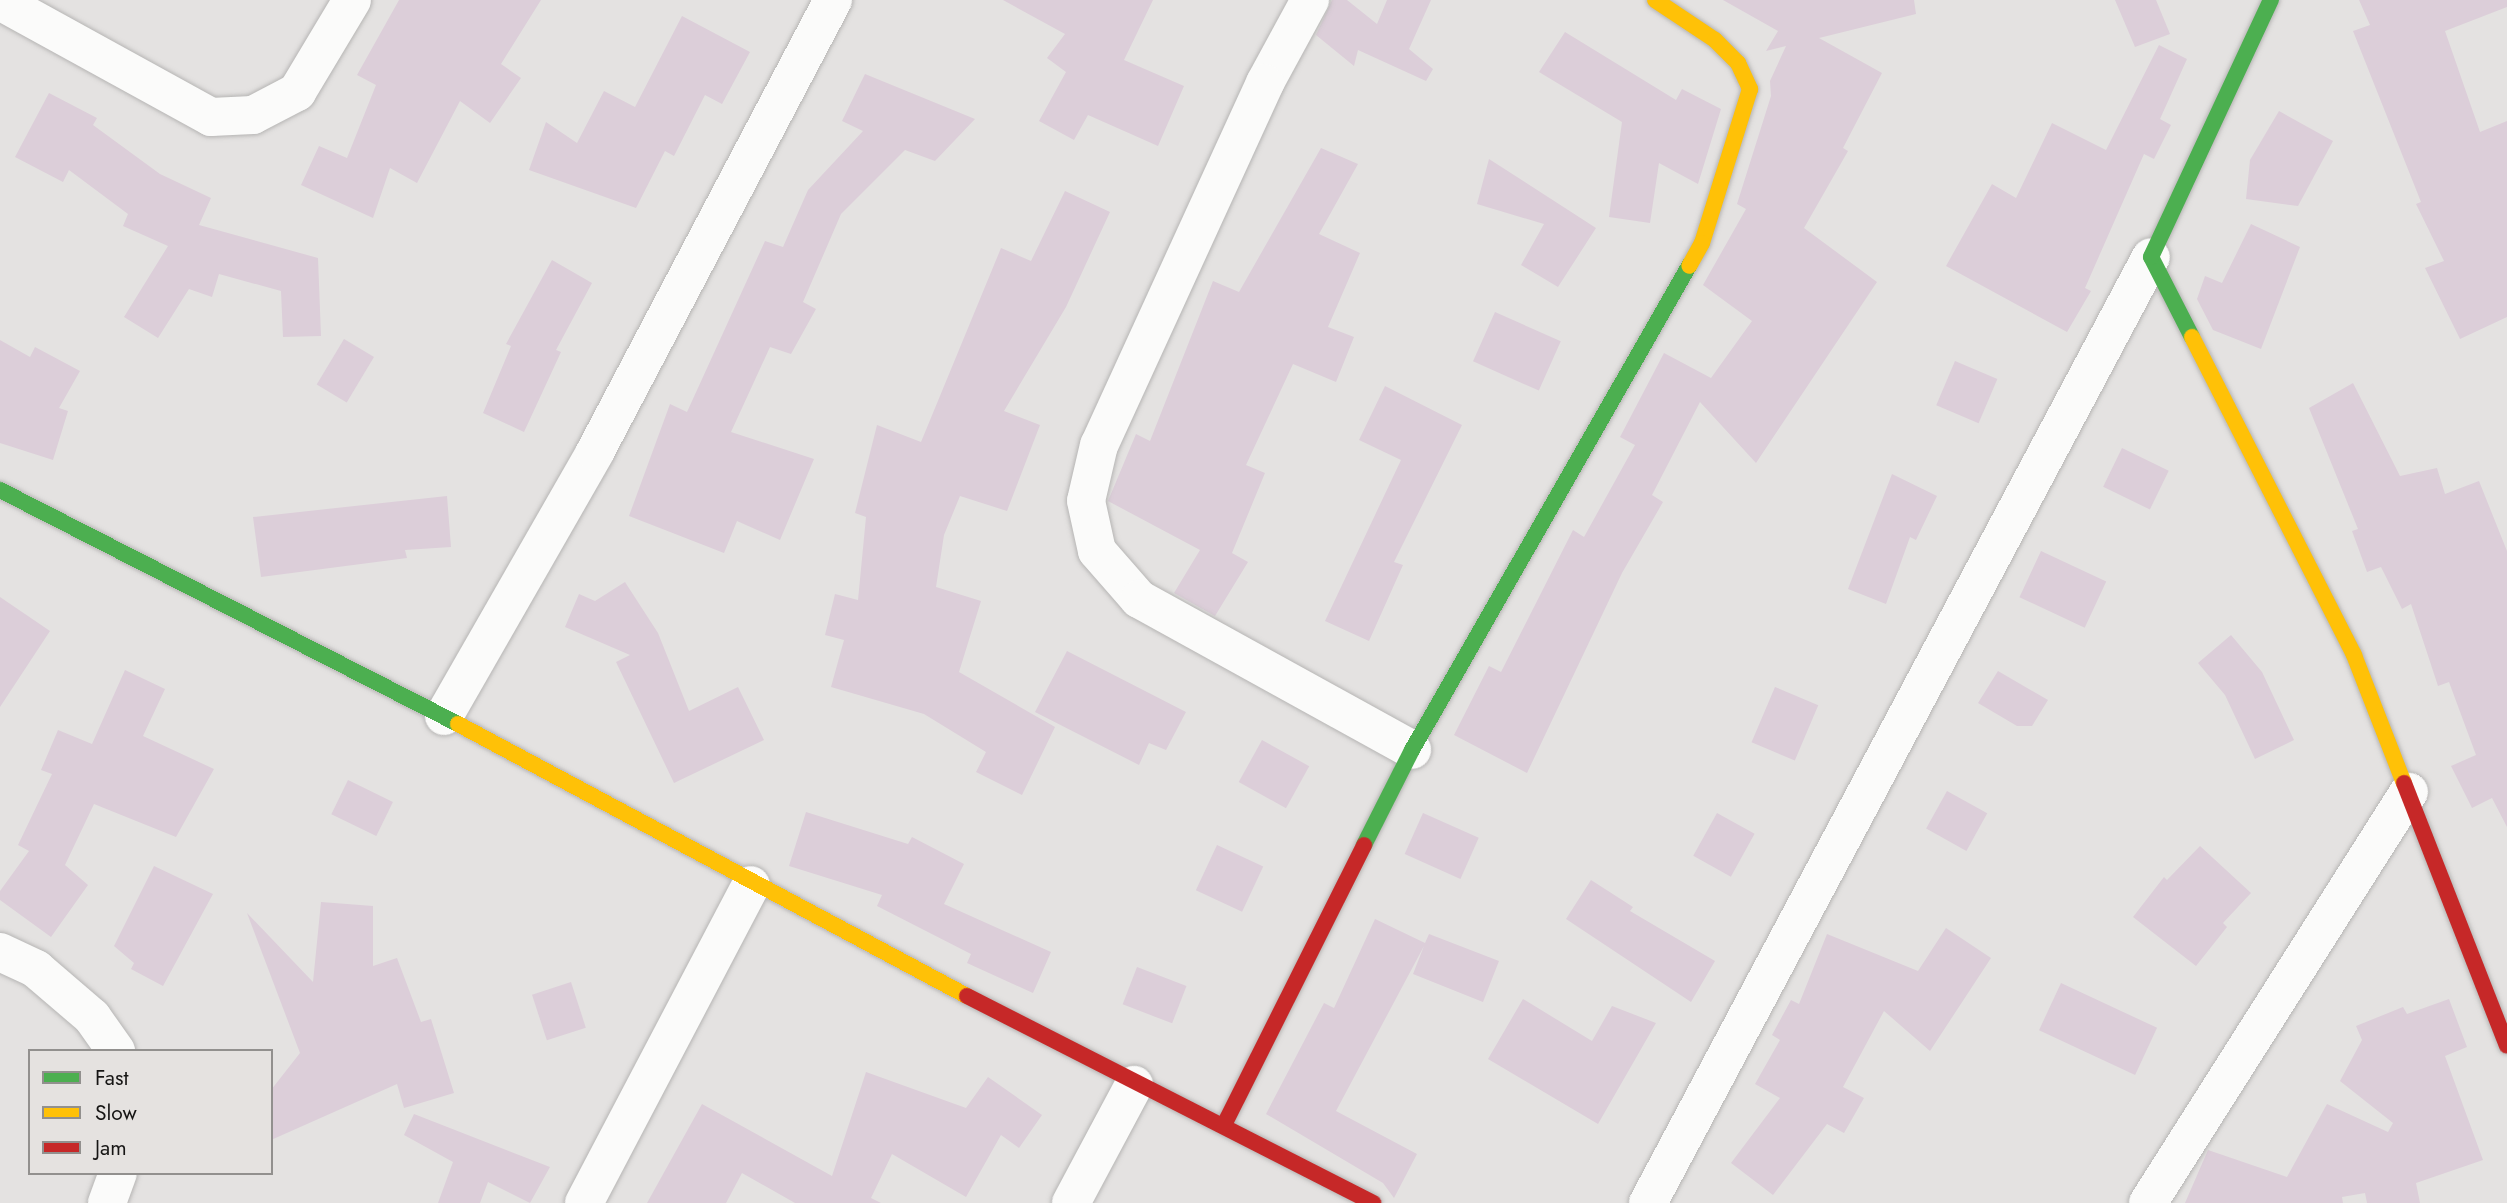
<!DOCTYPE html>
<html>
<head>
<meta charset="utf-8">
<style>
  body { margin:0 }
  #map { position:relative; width:2507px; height:1203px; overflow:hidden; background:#e4e2e1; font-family:Jost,sans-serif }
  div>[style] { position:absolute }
  .building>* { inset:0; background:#dcced9; transform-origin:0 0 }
  .roads { filter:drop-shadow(0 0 2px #b6b5b4) drop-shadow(0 0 2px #b6b5b4) }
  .street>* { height:38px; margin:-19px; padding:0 19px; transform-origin:19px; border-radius:19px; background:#fbfbfa }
  .fast>* { height:16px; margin:-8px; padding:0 8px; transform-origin:8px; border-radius:8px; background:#4caf50 }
  .slow>* { height:16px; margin:-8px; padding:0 8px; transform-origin:8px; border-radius:8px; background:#ffc107 }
  .jam>* { height:16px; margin:-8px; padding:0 8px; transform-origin:8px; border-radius:8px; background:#c62828 }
  span { translate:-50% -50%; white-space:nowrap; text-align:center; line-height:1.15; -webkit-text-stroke:6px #e5e2e0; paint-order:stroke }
  .legend { position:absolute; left:28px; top:1049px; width:245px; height:126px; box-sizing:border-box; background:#e5e2e0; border:2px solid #92908e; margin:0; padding:9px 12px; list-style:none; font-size:21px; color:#161514 }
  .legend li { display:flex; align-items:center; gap:14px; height:35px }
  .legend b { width:35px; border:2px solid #92908e }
</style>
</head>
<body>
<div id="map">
  <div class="building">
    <i style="clip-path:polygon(399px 0,541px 0,501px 64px,521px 78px,490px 123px,460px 101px,417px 183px,390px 168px,373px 218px,301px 185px,319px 146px,347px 158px,376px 85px,357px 75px)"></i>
    <i style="clip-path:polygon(1003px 0,1153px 0,1124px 60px,1184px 86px,1158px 146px,1088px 115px,1074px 140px,1039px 121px,1066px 72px,1047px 58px,1065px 34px)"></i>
    <i style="clip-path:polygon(1332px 0,1347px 0,1377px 24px,1387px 0,1431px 0,1409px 49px,1433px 69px,1426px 81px,1358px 50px,1354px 66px,1316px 35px)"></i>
    <i style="clip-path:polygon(1723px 0,1914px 0,1916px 14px,1819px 38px,1882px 73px,1843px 148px,1848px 151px,1804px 228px,1877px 282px,1756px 463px,1700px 402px,1652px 495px,1663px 502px,1622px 573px,1527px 773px,1454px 735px,1489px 666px,1501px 672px,1573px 530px,1584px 537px,1635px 445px,1620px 437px,1664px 353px,1711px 378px,1752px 321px,1703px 285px,1746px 209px,1737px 204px,1771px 96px,1770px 81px,1786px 46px,1766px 51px,1778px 31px)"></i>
    <i style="clip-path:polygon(2115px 0,2156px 0,2170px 34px,2135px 47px)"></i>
    <i style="clip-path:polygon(2359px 0,2507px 0,2507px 7px,2445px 31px,2480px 132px,2507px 121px,2507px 317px,2460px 339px,2425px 268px,2444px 261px,2416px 204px,2421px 202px,2353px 31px,2370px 25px)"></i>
    <i style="clip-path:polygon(682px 16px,750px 52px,722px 104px,705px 95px,674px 156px,665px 151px,636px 208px,529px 170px,546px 122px,577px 143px,604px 91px,635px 107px)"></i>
    <i style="clip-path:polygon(1565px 32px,1676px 100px,1682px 89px,1721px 109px,1698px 184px,1659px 163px,1650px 223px,1609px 217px,1622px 122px,1539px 72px)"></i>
    <i style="clip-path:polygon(2159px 45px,2187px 59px,2160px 119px,2171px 125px,2154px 159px,2144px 154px,2085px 288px,2091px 291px,2067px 332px,1946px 266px,1992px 184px,2016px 198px,2052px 123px,2106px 150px)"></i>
    <i style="clip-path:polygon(865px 74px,975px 119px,935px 161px,905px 150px,841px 214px,803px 302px,816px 309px,791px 354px,770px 347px,731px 432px,814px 459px,780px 540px,737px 521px,724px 553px,629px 516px,670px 404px,687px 412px,765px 241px,783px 247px,808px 190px,863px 131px,842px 121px)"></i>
    <i style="clip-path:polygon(49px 93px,97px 118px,93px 125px,160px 174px,211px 198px,199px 225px,318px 258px,321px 336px,283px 337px,281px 291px,219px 274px,212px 297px,189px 289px,158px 338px,124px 317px,168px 246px,123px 226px,128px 214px,69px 170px,63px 182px,15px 157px)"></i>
    <i style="clip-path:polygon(2279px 111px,2333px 141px,2298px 206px,2246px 199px,2250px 160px)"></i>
    <i style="clip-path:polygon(1321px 148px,1358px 164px,1319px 234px,1360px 253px,1328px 327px,1354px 337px,1336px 382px,1293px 364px,1246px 465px,1265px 473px,1232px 553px,1248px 562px,1215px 616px,1174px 593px,1200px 550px,1108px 501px,1136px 434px,1150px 441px,1213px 281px,1239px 292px)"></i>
    <i style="clip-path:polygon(1489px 159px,1596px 228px,1558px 287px,1521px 265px,1544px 224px,1477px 204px)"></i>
    <i style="clip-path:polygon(1065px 191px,1110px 212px,1066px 307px,1004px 411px,1040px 425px,1007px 511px,960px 496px,944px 535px,936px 587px,981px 601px,959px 672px,1055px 727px,1022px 795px,976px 772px,986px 752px,924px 714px,831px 687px,844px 640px,825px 635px,835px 594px,858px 600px,866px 517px,855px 513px,877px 425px,921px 442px,1001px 248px,1031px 261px)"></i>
    <i style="clip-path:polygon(2251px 224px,2300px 247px,2261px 349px,2213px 330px,2197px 299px,2205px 276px,2222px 283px)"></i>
    <i style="clip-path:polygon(552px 260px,592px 283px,556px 350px,561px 352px,524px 432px,483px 413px,511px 346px,506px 344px)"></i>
    <i style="left:1495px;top:312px;width:72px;height:54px;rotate:24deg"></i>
    <i style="left:344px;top:339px;width:35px;height:53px;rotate:31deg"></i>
    <i style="clip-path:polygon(0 340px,30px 357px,35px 347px,80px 371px,59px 408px,68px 411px,53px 460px,0 443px)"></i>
    <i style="left:1955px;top:361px;width:46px;height:48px;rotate:23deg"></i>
    <i style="clip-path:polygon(2353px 383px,2400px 476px,2437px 468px,2445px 494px,2479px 481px,2507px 551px,2507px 827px,2492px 798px,2472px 808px,2451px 766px,2476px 755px,2449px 682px,2438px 686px,2411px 604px,2402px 609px,2381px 567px,2367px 572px,2352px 531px,2358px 529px,2309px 408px)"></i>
    <i style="clip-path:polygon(1385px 386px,1462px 425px,1394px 562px,1403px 565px,1369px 641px,1325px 621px,1401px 460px,1359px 440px)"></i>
    <i style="left:2122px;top:448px;width:52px;height:43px;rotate:26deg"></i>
    <i style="clip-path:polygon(1892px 474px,1937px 496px,1916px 540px,1910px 537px,1886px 604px,1848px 589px)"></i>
    <i style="clip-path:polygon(447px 496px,451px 547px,405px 550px,407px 558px,261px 577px,253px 517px)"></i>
    <i style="left:2041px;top:551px;width:72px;height:51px;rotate:25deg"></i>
    <i style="clip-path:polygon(625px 582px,658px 633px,689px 711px,738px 687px,764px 740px,674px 783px,616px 662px,630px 655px,565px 627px,579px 594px,595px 601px)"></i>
    <i style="clip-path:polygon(0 597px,50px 631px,0 707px)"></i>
    <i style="clip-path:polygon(2231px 635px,2262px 672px,2294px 740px,2255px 759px,2225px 695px,2198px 663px)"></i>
    <i style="clip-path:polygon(1067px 651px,1186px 712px,1166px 750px,1149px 743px,1139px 765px,1035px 712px)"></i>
    <i style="clip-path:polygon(125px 670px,165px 689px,143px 736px,214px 769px,176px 837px,94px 804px,65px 865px,88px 885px,51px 937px,0 900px,0 891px,29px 851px,18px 845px,52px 774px,41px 770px,58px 730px,92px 744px)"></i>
    <i style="clip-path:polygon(1998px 671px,2048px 700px,2032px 726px,2017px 726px,1978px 703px)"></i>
    <i style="left:1775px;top:687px;width:47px;height:60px;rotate:23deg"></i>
    <i style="left:1262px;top:740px;width:54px;height:48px;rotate:29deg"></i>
    <i style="left:348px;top:780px;width:50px;height:38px;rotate:26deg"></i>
    <i style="left:1947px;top:791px;width:46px;height:43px;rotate:29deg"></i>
    <i style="clip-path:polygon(806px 812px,908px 844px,912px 837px,964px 864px,944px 904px,1051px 952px,1033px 993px,967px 963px,971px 954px,877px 906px,882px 895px,789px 866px)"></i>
    <i style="left:1423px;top:813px;width:61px;height:45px;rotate:24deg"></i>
    <i style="left:1717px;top:813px;width:43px;height:49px;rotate:29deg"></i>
    <i style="left:1217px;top:845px;width:51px;height:50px;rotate:25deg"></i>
    <i style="clip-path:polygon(2200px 846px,2251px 893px,2223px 923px,2227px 927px,2196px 966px,2133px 917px,2164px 877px,2167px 880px)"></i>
    <i style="clip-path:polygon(154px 866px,213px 894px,163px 986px,131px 969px,134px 963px,114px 946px)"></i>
    <i style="clip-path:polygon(1591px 880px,1633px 907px,1630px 911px,1715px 961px,1691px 1002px,1566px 919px)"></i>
    <i style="clip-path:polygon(321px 902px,373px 906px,373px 966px,397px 958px,421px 1022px,431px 1019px,454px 1093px,404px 1108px,397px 1084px,271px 1140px,271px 1090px,300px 1053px,247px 913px,313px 982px)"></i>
    <i style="clip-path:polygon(1375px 919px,1425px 943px,1429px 934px,1499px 961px,1483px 1002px,1413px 974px,1424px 946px,1336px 1111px,1417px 1154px,1394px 1198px,1383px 1183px,1266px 1114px,1324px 1003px,1334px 1008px)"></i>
    <i style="clip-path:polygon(1946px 928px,1991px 958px,1930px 1051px,1884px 1011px,1843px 1087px,1864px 1098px,1844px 1133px,1827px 1124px,1773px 1195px,1731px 1163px,1780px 1098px,1755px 1084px,1780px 1040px,1772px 1035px,1791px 1000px,1799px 1004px,1827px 934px,1918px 971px)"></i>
    <i style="left:1137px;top:967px;width:53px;height:40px;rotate:21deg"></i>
    <i style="left:571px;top:982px;width:48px;height:41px;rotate:72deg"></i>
    <i style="left:2061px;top:983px;width:106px;height:52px;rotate:25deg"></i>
    <i style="clip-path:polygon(1523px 999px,1592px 1041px,1612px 1006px,1656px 1023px,1598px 1124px,1488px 1059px)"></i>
    <i style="clip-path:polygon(2449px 999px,2467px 1047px,2445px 1056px,2483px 1160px,2416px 1183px,2420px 1203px,2367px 1203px,2365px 1193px,2342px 1197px,2343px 1203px,2185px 1203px,2208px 1150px,2287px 1177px,2327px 1104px,2388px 1132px,2393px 1123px,2340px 1081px,2362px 1040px,2356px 1026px,2403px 1007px,2407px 1014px)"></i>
    <i style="clip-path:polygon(866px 1072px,966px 1108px,988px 1077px,1042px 1115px,1019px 1148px,1001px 1135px,966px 1197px,892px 1154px,871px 1198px,881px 1203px,795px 1203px,742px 1173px,726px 1203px,647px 1203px,702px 1104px,832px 1176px)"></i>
    <i style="clip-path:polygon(414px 1114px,550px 1167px,530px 1203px,488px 1182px,480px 1203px,438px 1203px,453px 1162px,404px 1135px)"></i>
  </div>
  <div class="roads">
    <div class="street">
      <i style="left:1310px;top:0;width:94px;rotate:118.5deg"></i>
      <i style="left:1265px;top:83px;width:398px;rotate:114.6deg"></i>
      <i style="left:1099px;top:445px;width:57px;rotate:103.1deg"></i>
      <i style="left:1086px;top:501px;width:51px;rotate:77.6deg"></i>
      <i style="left:1097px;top:551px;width:64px;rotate:48.8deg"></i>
      <i style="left:1139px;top:599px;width:312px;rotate:28.9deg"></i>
      <i style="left:0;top:1px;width:241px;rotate:28.8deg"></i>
      <i style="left:211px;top:117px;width:42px;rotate:-2.7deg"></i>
      <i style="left:253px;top:115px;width:50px;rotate:-27.6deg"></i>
      <i style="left:297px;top:92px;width:107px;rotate:-59.1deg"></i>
      <i style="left:444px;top:716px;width:304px;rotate:-60.2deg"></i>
      <i style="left:595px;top:452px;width:511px;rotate:-62.23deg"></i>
      <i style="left:0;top:952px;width:40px;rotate:25deg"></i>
      <i style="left:36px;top:969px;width:74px;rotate:40.6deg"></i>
      <i style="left:92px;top:1017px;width:42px;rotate:54.8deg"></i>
      <i style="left:107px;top:1203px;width:32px;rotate:-70deg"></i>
      <i style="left:584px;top:1203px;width:359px;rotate:-62.3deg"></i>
      <i style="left:1071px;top:1203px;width:134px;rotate:-61.9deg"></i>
      <i style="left:1648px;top:1203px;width:1071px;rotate:-62deg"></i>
      <i style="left:2148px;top:1203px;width:487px;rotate:-57.6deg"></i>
    </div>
    <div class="fast">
      <i style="left:2192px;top:337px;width:90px;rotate:-117.1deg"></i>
      <i style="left:2151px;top:257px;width:284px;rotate:-65deg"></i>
      <i style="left:0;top:490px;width:514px;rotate:27.06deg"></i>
      <i style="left:1364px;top:845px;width:106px;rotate:-63.2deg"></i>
      <i style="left:1412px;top:750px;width:558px;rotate:-60.22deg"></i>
    </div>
    <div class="slow">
      <i style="left:1655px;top:0;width:72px;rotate:33.7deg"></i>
      <i style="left:1715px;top:40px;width:33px;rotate:45deg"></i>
      <i style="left:1738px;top:63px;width:29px;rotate:65deg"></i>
      <i style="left:1750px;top:89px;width:161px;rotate:107.3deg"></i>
      <i style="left:1702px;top:243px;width:26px;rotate:119deg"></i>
      <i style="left:2192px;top:337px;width:357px;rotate:63deg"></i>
      <i style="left:2354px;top:655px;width:137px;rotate:68.7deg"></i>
      <i style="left:458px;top:724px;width:577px;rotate:28.12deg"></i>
    </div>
    <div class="jam">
      <i style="left:2404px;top:783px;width:282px;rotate:68.6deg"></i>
      <i style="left:967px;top:996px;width:456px;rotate:27deg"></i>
      <i style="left:1224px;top:1125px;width:313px;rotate:-63.4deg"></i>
    </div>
  </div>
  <ul class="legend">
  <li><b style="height:9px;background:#4caf50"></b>Fast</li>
  <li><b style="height:9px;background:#ffc107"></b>Slow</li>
  <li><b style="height:9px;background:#c62828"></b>Jam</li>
  </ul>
</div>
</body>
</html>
